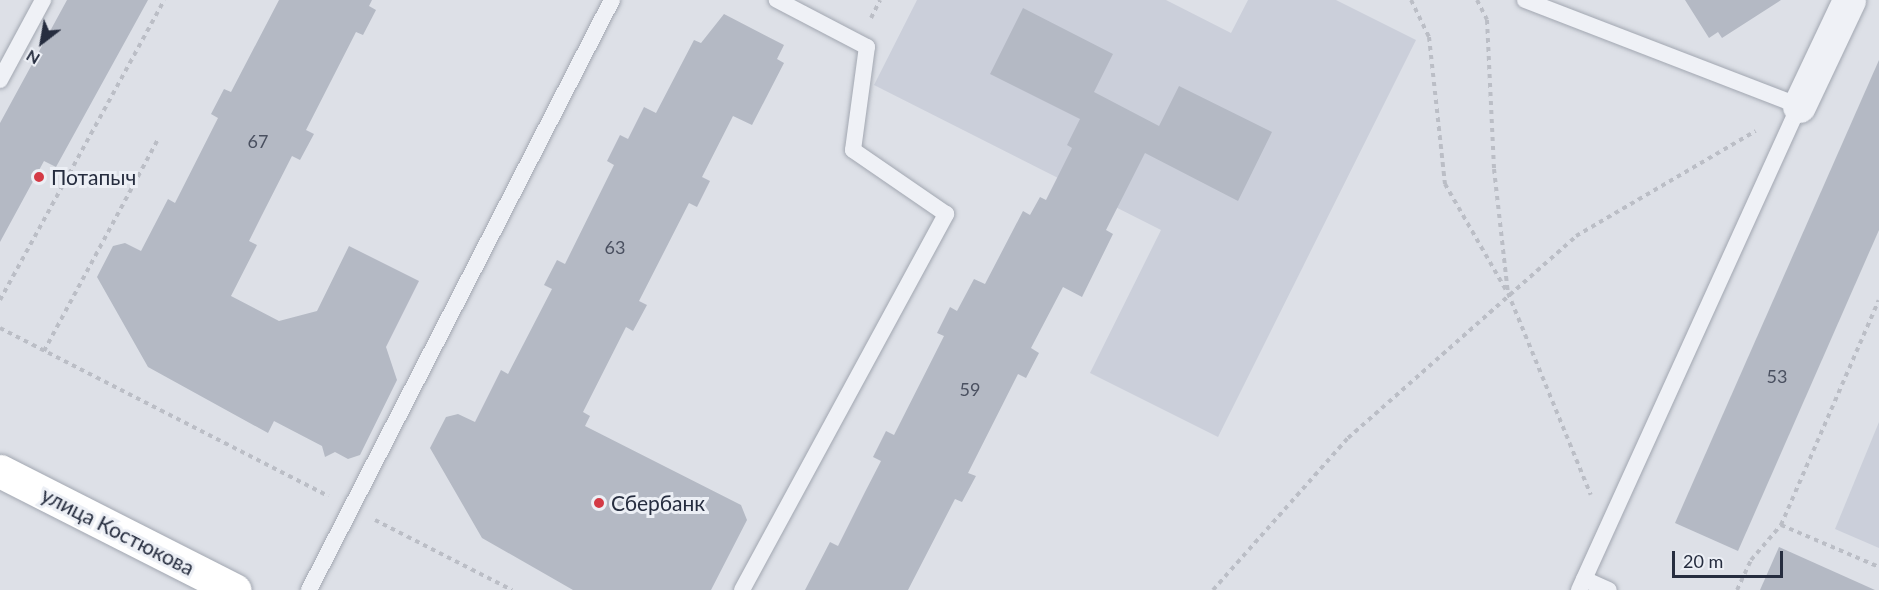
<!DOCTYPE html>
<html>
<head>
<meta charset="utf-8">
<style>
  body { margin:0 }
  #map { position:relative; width:1879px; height:590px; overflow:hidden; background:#dde0e7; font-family:Lato,sans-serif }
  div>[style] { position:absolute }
  .built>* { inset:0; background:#cbcfda }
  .building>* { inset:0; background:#b4b9c4 }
  .path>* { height:4px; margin-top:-2px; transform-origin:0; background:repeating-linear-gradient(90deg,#bbbec6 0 4.5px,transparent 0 9px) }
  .roads { filter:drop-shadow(0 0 2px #a2a7b1) drop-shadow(0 0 2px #a2a7b1) }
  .lane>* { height:16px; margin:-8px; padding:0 8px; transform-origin:8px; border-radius:8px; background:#eff1f6 }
  .street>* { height:33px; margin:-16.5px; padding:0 16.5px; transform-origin:16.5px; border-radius:16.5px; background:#eff1f6 }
  .secondary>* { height:33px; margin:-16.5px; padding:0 16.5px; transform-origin:16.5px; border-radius:16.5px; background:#fff }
  .dots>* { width:16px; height:16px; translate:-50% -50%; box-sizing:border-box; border:3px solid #eceff5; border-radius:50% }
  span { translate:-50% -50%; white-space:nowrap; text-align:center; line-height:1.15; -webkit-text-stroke:6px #eceff5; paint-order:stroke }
  .number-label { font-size:18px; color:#4a5060 }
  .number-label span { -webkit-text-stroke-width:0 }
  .poi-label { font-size:21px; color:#262d3f }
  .left { translate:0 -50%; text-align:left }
  .street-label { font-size:21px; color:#262d3f }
  .north { position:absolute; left:12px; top:12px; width:60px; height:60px; -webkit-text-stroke:4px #eceff5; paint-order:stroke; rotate:211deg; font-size:16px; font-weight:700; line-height:24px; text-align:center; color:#262d3f }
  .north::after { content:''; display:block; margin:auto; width:21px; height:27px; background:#262d3f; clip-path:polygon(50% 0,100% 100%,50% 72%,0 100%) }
  .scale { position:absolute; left:1672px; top:551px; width:111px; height:27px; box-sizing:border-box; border:3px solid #262d3f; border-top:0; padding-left:8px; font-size:18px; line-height:21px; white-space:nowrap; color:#262d3f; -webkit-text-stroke:4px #eceff5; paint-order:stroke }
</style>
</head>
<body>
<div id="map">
  <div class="built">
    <i style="clip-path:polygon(917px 0,1166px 0,1231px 33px,1248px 0,1336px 0,1416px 40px,1218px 437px,1090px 373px,1161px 230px,874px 85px)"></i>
    <i style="clip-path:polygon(1879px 422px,1879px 548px,1835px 529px)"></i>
  </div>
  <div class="building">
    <i style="clip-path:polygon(67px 0,148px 0,56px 167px,44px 161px,0 242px,0 123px)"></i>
    <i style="clip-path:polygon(279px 0,372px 0,369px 6px,376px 10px,363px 35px,356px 32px,306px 130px,314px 134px,300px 160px,292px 156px,262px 215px,249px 241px,257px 245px,231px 296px,279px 321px,317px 311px,349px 246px,419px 281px,386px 347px,397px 380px,360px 455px,348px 459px,335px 452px,325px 457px,322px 446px,274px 421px,268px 433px,148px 367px,97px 277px,113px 246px,125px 243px,141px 251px,168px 199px,175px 203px,218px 118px,211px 114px,224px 89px,231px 92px)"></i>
    <i style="clip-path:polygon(1685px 0,1781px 0,1722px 38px,1718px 32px,1709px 38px)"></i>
    <i style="clip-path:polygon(1023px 8px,1113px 54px,1094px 92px,1159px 126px,1179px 86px,1272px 132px,1238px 201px,1145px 153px,1106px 230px,1113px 234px,1082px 297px,1063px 287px,1031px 348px,1039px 353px,1026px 378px,1018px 374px,968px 473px,976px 476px,962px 502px,955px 499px,908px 590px,805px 590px,830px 542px,838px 546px,865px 492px,881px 461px,873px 457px,886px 431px,894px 435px,944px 336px,937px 333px,950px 307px,957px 311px,974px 279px,985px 284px,1023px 211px,1030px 215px,1040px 197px,1046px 200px,1072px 148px,1067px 145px,1080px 119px,990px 74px)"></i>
    <i style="clip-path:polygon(724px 14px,784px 45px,777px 59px,784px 63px,752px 125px,733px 116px,702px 177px,710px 181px,697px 207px,689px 203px,639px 301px,647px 305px,633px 331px,626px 327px,583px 412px,590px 416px,585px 426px,741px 505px,747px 520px,711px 590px,573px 590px,482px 538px,430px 448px,446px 417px,458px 414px,475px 422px,501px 370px,508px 374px,552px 289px,544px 285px,557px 260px,565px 264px,614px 165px,607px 161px,620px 135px,628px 139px,644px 107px,656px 113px,694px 40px,701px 43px)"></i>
    <i style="clip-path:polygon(1879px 60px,1879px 230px,1738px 551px,1675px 523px)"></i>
    <i style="clip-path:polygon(1779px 547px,1875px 590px,1760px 590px)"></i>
  </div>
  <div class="path">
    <i style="left:1411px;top:0;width:41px;rotate:64.1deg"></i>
    <i style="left:1429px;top:37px;width:148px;rotate:83.8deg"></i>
    <i style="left:1445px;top:184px;width:122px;rotate:60.1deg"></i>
    <i style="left:1477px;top:0;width:22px;rotate:63deg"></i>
    <i style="left:1487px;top:20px;width:149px;rotate:87.3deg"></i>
    <i style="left:1494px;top:169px;width:125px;rotate:83.6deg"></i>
    <i style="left:1508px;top:293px;width:218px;rotate:67.7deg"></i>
    <i style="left:871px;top:18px;width:20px;rotate:-63deg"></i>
    <i style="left:0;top:300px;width:342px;rotate:-61.3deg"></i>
    <i style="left:0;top:328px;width:369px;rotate:27.1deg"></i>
    <i style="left:44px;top:351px;width:241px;rotate:-61.7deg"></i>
    <i style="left:375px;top:520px;width:154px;rotate:27.1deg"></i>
    <i style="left:1781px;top:525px;width:107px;rotate:23.2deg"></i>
    <i style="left:1213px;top:590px;width:203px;rotate:-48.4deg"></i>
    <i style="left:1348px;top:438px;width:305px;rotate:-41.5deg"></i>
    <i style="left:1576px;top:236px;width:208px;rotate:-30.3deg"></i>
    <i style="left:1737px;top:590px;width:33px;rotate:-65deg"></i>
    <i style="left:1751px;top:560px;width:46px;rotate:-49.4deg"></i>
    <i style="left:1781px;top:525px;width:245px;rotate:-66.5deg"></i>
  </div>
  <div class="roads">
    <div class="lane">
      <i style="left:1525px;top:0;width:294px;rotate:21.1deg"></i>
      <i style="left:1799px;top:106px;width:532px;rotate:114.44deg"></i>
      <i style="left:0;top:80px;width:91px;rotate:-61.7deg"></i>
      <i style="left:1584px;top:579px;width:27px;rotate:24deg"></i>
      <i style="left:309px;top:590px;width:663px;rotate:-62.82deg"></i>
      <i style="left:742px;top:590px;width:428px;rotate:-61.5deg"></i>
      <i style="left:946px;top:214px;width:113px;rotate:-145.5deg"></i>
      <i style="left:853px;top:150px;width:104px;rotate:-82.3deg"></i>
      <i style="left:867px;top:47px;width:102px;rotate:-152.4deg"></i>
    </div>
    <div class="street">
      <i style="left:1799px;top:106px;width:117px;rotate:-64.7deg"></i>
    </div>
    <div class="secondary">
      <i style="left:0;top:471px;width:263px;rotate:26.9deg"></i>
    </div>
  </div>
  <div class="dots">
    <i style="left:39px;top:177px;background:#d43a46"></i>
    <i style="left:599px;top:503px;background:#d43a46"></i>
  </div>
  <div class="number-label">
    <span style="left:258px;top:141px">67</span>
    <span style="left:615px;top:247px">63</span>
    <span style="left:1777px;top:376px">53</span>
    <span style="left:970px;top:389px">59</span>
  </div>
  <div class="poi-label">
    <span class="left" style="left:51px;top:177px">Потапыч</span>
    <span class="left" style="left:611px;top:503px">Сбербанк</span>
  </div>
  <div class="street-label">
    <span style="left:118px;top:531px;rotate:27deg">улица Костюкова</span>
  </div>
  <div class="north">N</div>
  <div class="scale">20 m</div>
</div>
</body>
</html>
